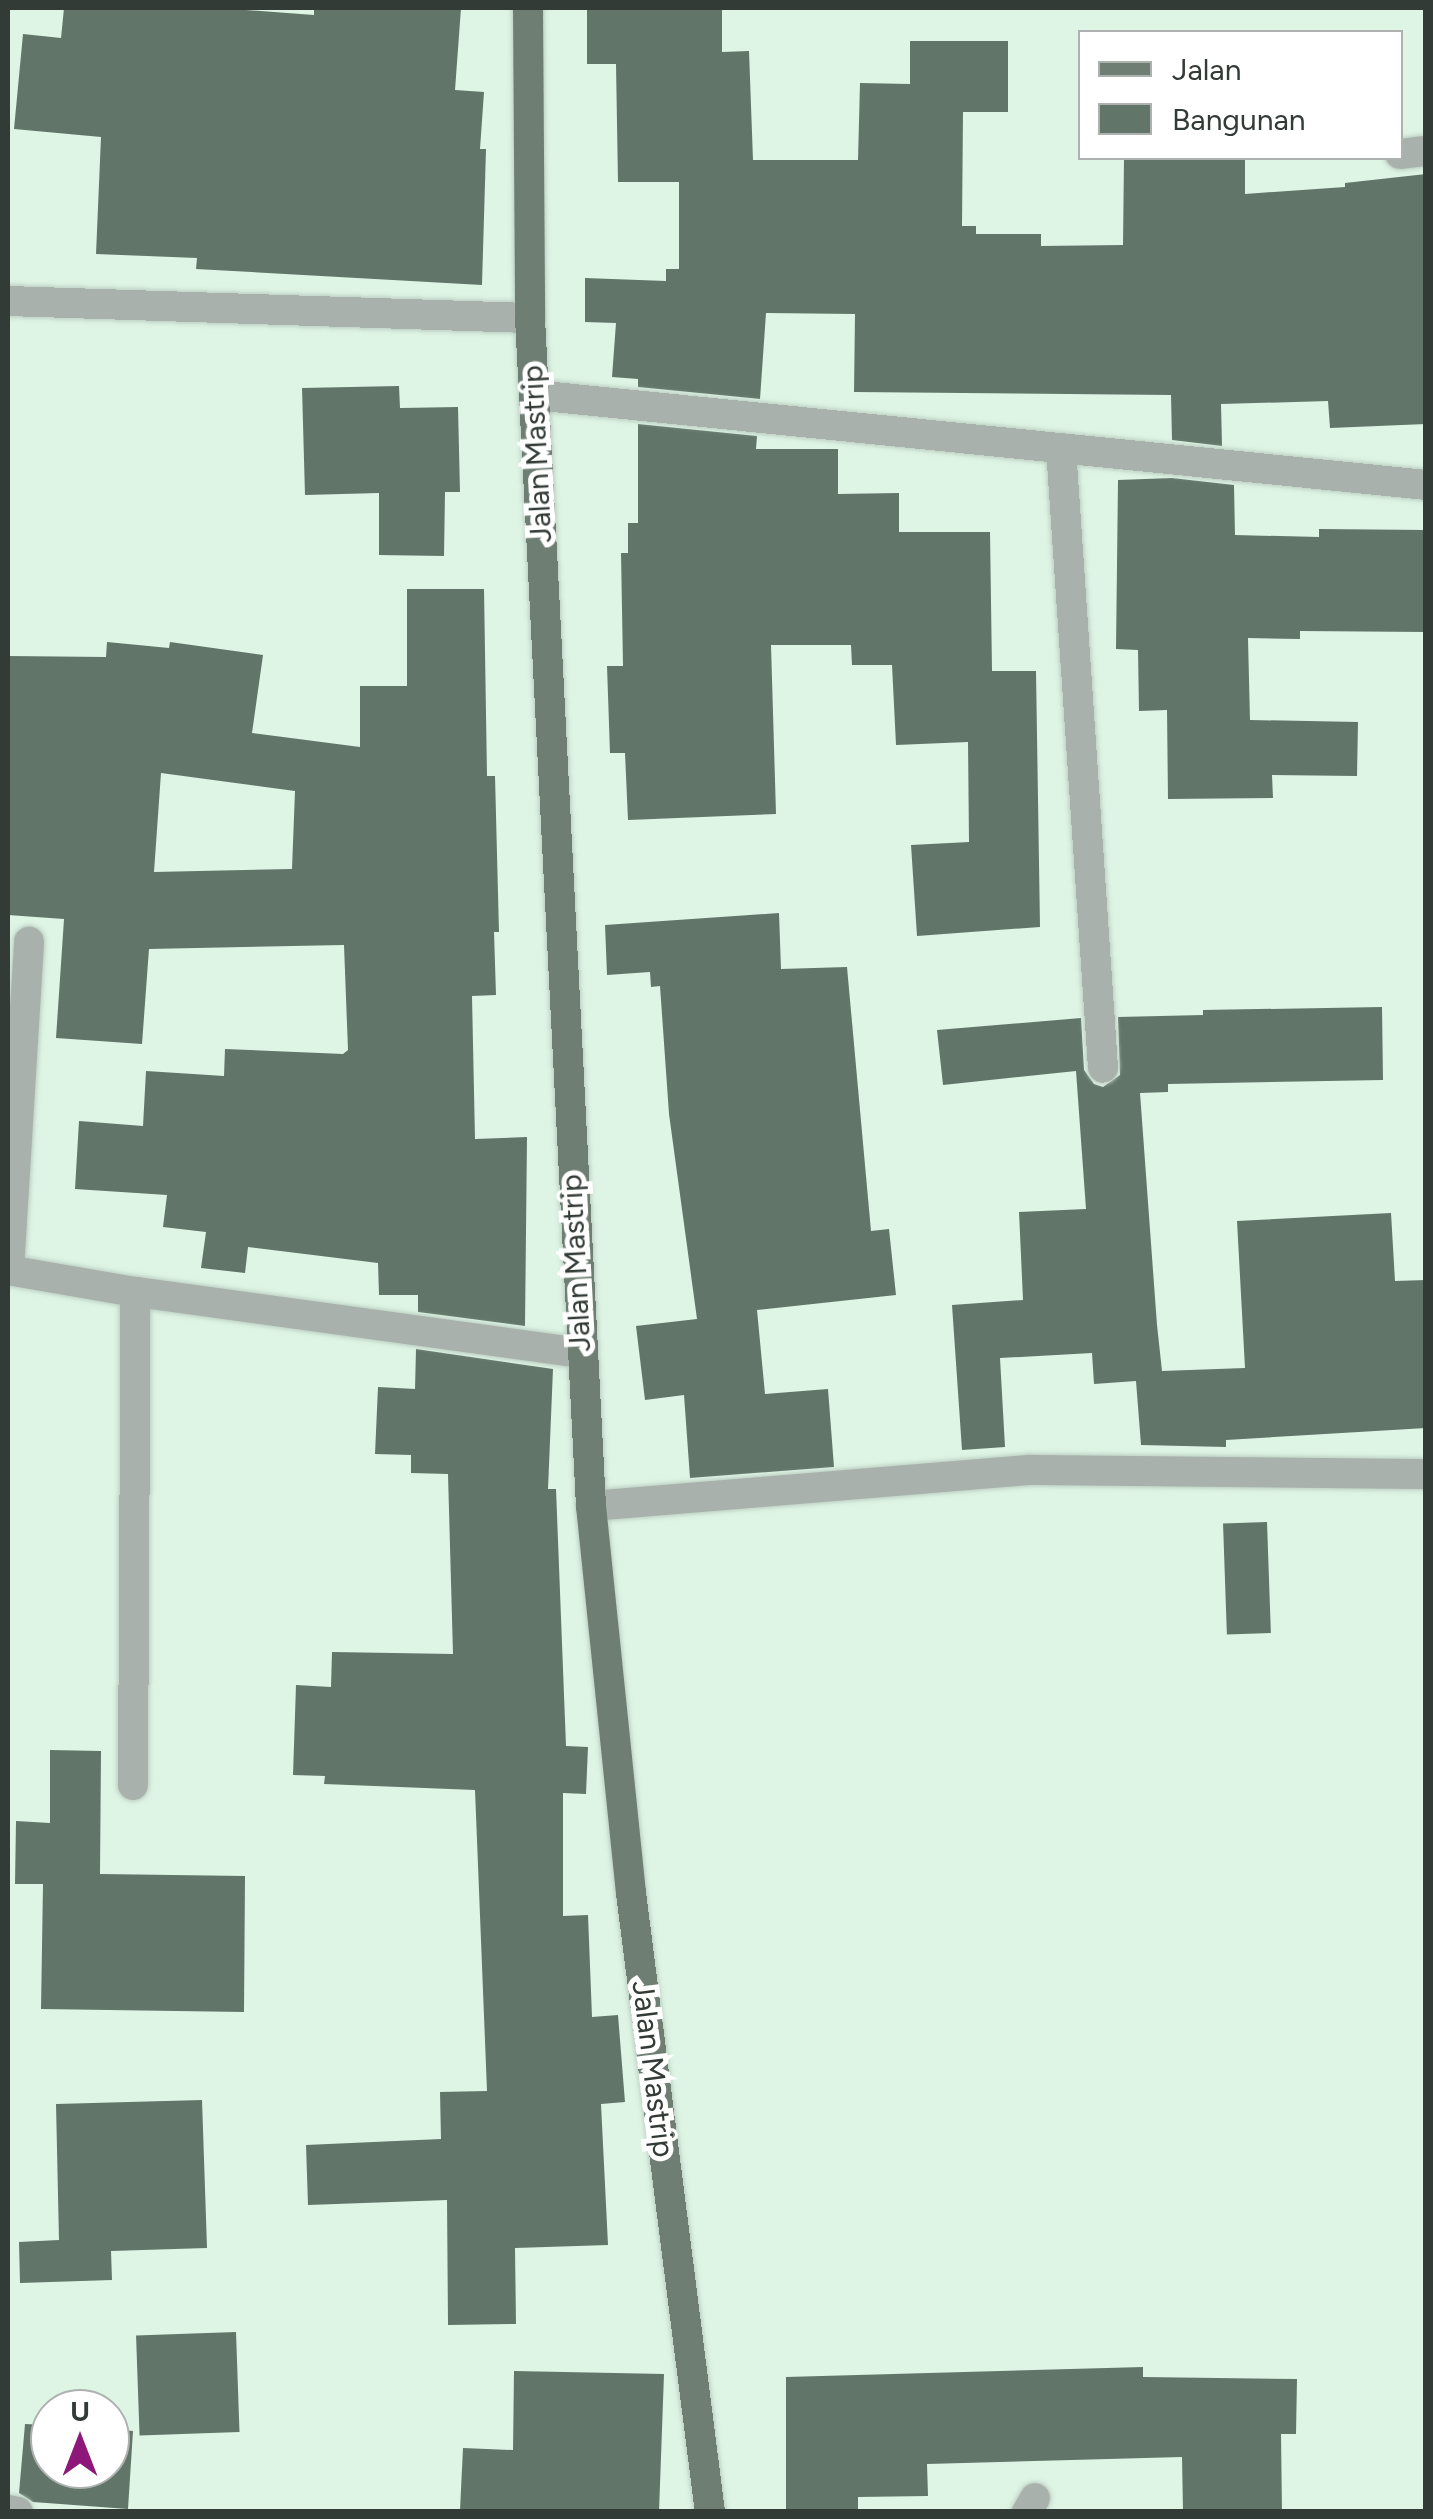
<!DOCTYPE html>
<html>
<head>
<meta charset="utf-8">
<style>
  body { margin:0 }
  #map { position:relative; width:1433px; height:2519px; overflow:hidden; background:#def4e5; font-family:Figtree,sans-serif }
  div>[style] { position:absolute }
  .building>* { inset:0; background:#627569; transform-origin:0 0 }
  .roads { filter:drop-shadow(0 0 2px #bccfc2) drop-shadow(0 0 2px #bccfc2) }
  .minor>* { height:30px; margin:-15px; padding:0 15px; transform-origin:15px; border-radius:15px; background:#a8b1ab }
  .major>* { height:30px; margin:-15px; padding:0 15px; transform-origin:15px; border-radius:15px; background:#6e7e73 }
  span { translate:-50% -50%; white-space:nowrap; text-align:center; line-height:1.15; -webkit-text-stroke:10px #fff; paint-order:stroke }
  .street-label { font-size:30px; color:#333b36 }
  .frame { position:absolute; inset:0; border:10px solid #333b36; pointer-events:none }
  .legend { position:absolute; left:1078px; top:30px; width:325px; height:130px; box-sizing:border-box; background:#fff; border:2px solid #adb1af; margin:0; padding:12px 18px; list-style:none; font-size:30px; color:#333b36 }
  .legend li { display:flex; align-items:center; gap:20px; height:50px }
  .legend b { width:50px; border:2px solid #adb1af }
  .north { position:absolute; left:30px; top:2389px; width:100px; height:100px; box-sizing:border-box; background:#fff; border:2px solid #adb1af; border-radius:50%; rotate:0deg; font-size:28px; font-weight:700; line-height:40px; text-align:center; color:#333b36 }
  .north::after { content:''; display:block; margin:auto; width:35px; height:45px; background:#8d1879; clip-path:polygon(50% 0,100% 100%,50% 72%,0 100%) }
</style>
</head>
<body>
<div id="map">
  <div class="building">
    <i style="clip-path:polygon(64px 8px,219px 8px,314px 15px,314px 8px,461px 8px,455px 90px,484px 92px,480px 149px,486px 149px,482px 285px,196px 269px,197px 258px,96px 254px,101px 137px,14px 129px,23px 34px,61px 38px)"></i>
    <i style="clip-path:polygon(587px 8px,722px 8px,722px 52px,749px 51px,753px 160px,858px 160px,860px 83px,910px 84px,910px 41px,1008px 41px,1008px 112px,963px 112px,962px 226px,976px 226px,976px 234px,1041px 234px,1041px 246px,1123px 245px,1124px 158px,1245px 158px,1245px 194px,1345px 187px,1345px 183px,1426px 174px,1426px 424px,1330px 428px,1328px 401px,1221px 404px,1222px 446px,1172px 440px,1171px 395px,854px 392px,855px 314px,766px 313px,760px 399px,638px 387px,638px 379px,612px 377px,616px 323px,585px 322px,585px 278px,666px 281px,666px 269px,679px 269px,679px 182px,618px 182px,616px 64px,587px 64px)"></i>
    <i style="clip-path:polygon(399px 386px,400px 408px,458px 407px,460px 492px,445px 492px,444px 556px,379px 555px,379px 493px,305px 495px,302px 388px)"></i>
    <i style="clip-path:polygon(638px 424px,757px 436px,756px 449px,838px 449px,838px 494px,899px 493px,899px 532px,990px 532px,992px 671px,1036px 671px,1040px 927px,917px 936px,911px 845px,969px 842px,968px 742px,896px 745px,892px 665px,852px 665px,851px 645px,771px 645px,776px 814px,628px 820px,625px 753px,610px 753px,607px 666px,623px 666px,621px 553px,628px 553px,628px 523px,638px 523px)"></i>
    <i style="clip-path:polygon(1172px 478px,1234px 485px,1235px 535px,1319px 537px,1319px 529px,1426px 530px,1426px 632px,1300px 631px,1300px 639px,1248px 638px,1250px 720px,1358px 722px,1357px 776px,1272px 775px,1273px 798px,1168px 799px,1167px 710px,1139px 711px,1138px 650px,1116px 649px,1118px 480px)"></i>
    <i style="clip-path:polygon(evenodd,407px 589px,484px 589px,487px 776px,495px 776px,499px 932px,494px 932px,496px 995px,472px 996px,475px 1139px,527px 1137px,525px 1326px,418px 1312px,418px 1295px,379px 1295px,378px 1263px,248px 1247px,245px 1273px,201px 1268px,206px 1232px,163px 1227px,167px 1195px,75px 1189px,79px 1121px,143px 1126px,146px 1071px,224px 1076px,225px 1049px,343px 1054px,348px 1050px,344px 945px,149px 949px,142px 1044px,56px 1038px,64px 919px,8px 915px,8px 656px,106px 657px,107px 642px,169px 648px,170px 642px,263px 655px,252px 733px,360px 747px,360px 686px,407px 686px,407px 589px,161px 773px,295px 791px,292px 869px,154px 872px,161px 773px)"></i>
    <i style="clip-path:polygon(779px 913px,781px 969px,847px 967px,871px 1231px,889px 1229px,896px 1295px,757px 1310px,765px 1394px,828px 1389px,834px 1467px,690px 1478px,684px 1395px,645px 1400px,636px 1326px,697px 1319px,669px 1114px,660px 986px,651px 987px,650px 972px,607px 975px,605px 925px)"></i>
    <i style="clip-path:polygon(1382px 1007px,1383px 1080px,1168px 1084px,1168px 1092px,1140px 1093px,1157px 1325px,1162px 1371px,1245px 1368px,1237px 1221px,1391px 1213px,1395px 1281px,1426px 1280px,1426px 1428px,1226px 1440px,1226px 1447px,1141px 1445px,1136px 1381px,1094px 1384px,1092px 1353px,1000px 1358px,1005px 1447px,962px 1450px,952px 1305px,1023px 1300px,1019px 1212px,1086px 1209px,1076px 1071px,943px 1085px,937px 1030px,1081px 1018px,1084px 1070px,1094px 1084px,1103px 1087px,1120px 1075px,1118px 1017px,1203px 1015px,1203px 1010px)"></i>
    <i style="clip-path:polygon(416px 1349px,553px 1369px,548px 1489px,556px 1489px,566px 1746px,588px 1747px,586px 1794px,563px 1793px,563px 1916px,588px 1915px,592px 2017px,618px 2015px,625px 2102px,601px 2104px,608px 2245px,515px 2248px,516px 2324px,448px 2325px,447px 2200px,308px 2205px,306px 2145px,441px 2139px,440px 2092px,487px 2091px,475px 1790px,324px 1784px,325px 1776px,293px 1775px,296px 1685px,331px 1687px,332px 1652px,453px 1654px,448px 1474px,411px 1473px,411px 1455px,375px 1454px,378px 1387px,415px 1389px)"></i>
    <i style="left:1267px;top:1522px;width:111px;height:44px;rotate:88deg"></i>
    <i style="clip-path:polygon(50px 1750px,101px 1751px,100px 1874px,245px 1876px,244px 2012px,41px 2009px,43px 1884px,15px 1884px,16px 1821px,50px 1823px)"></i>
    <i style="clip-path:polygon(202px 2100px,207px 2248px,111px 2251px,112px 2280px,20px 2283px,19px 2242px,59px 2240px,56px 2104px)"></i>
    <i style="left:236px;top:2332px;width:100px;height:100px;rotate:88deg"></i>
    <i style="clip-path:polygon(1143px 2367px,1143px 2377px,1297px 2379px,1296px 2434px,1281px 2434px,1282px 2512px,1183px 2512px,1182px 2457px,927px 2464px,928px 2496px,858px 2497px,858px 2512px,786px 2512px,786px 2377px)"></i>
    <i style="clip-path:polygon(514px 2371px,664px 2374px,659px 2512px,460px 2510px,463px 2448px,513px 2450px)"></i>
    <i style="clip-path:polygon(25px 2424px,50px 2425px,50px 2469px,110px 2469px,110px 2429px,133px 2431px,128px 2509px,33px 2502px,19px 2493px)"></i>
  </div>
  <div class="roads">
    <div class="minor">
      <i style="left:1400px;top:154px;width:26px;rotate:-7deg"></i>
      <i style="left:8px;top:301px;width:522px;rotate:1.87deg"></i>
      <i style="left:534px;top:395px;width:897px;rotate:5.76deg"></i>
      <i style="left:1061px;top:448px;width:621px;rotate:86.12deg"></i>
      <i style="left:8px;top:1270px;width:130px;rotate:9.8deg"></i>
      <i style="left:136px;top:1292px;width:448px;rotate:7.8deg"></i>
      <i style="left:9px;top:1270px;width:329px;rotate:-86.5deg"></i>
      <i style="left:591px;top:1506px;width:439px;rotate:-4.7deg"></i>
      <i style="left:1029px;top:1470px;width:397px;rotate:0.6deg"></i>
      <i style="left:133px;top:1785px;width:493px;rotate:-89.7deg"></i>
      <i style="left:8px;top:2510px;width:10px;rotate:11deg"></i>
      <i style="left:1027px;top:2512px;width:16px;rotate:-60deg"></i>
    </div>
    <div class="major">
      <i style="left:528px;top:8px;width:310px;rotate:89.6deg"></i>
      <i style="left:530px;top:318px;width:1190px;rotate:87.06deg"></i>
      <i style="left:591px;top:1506px;width:389px;rotate:84.1deg"></i>
      <i style="left:631px;top:1893px;width:624px;rotate:82.73deg"></i>
    </div>
  </div>
  <div class="street-label">
    <span style="left:537px;top:454px;rotate:-93deg">Jalan Mastrip</span>
    <span style="left:576px;top:1263px;rotate:-93deg">Jalan Mastrip</span>
    <span style="left:653px;top:2069px;rotate:83deg">Jalan Mastrip</span>
  </div>
  <div class="frame"></div>
  <ul class="legend">
  <li><b style="height:12px;background:#6e7e73"></b>Jalan</li>
  <li><b style="height:28px;background:#627569"></b>Bangunan</li>
  </ul>
  <div class="north">U</div>
</div>
</body>
</html>
